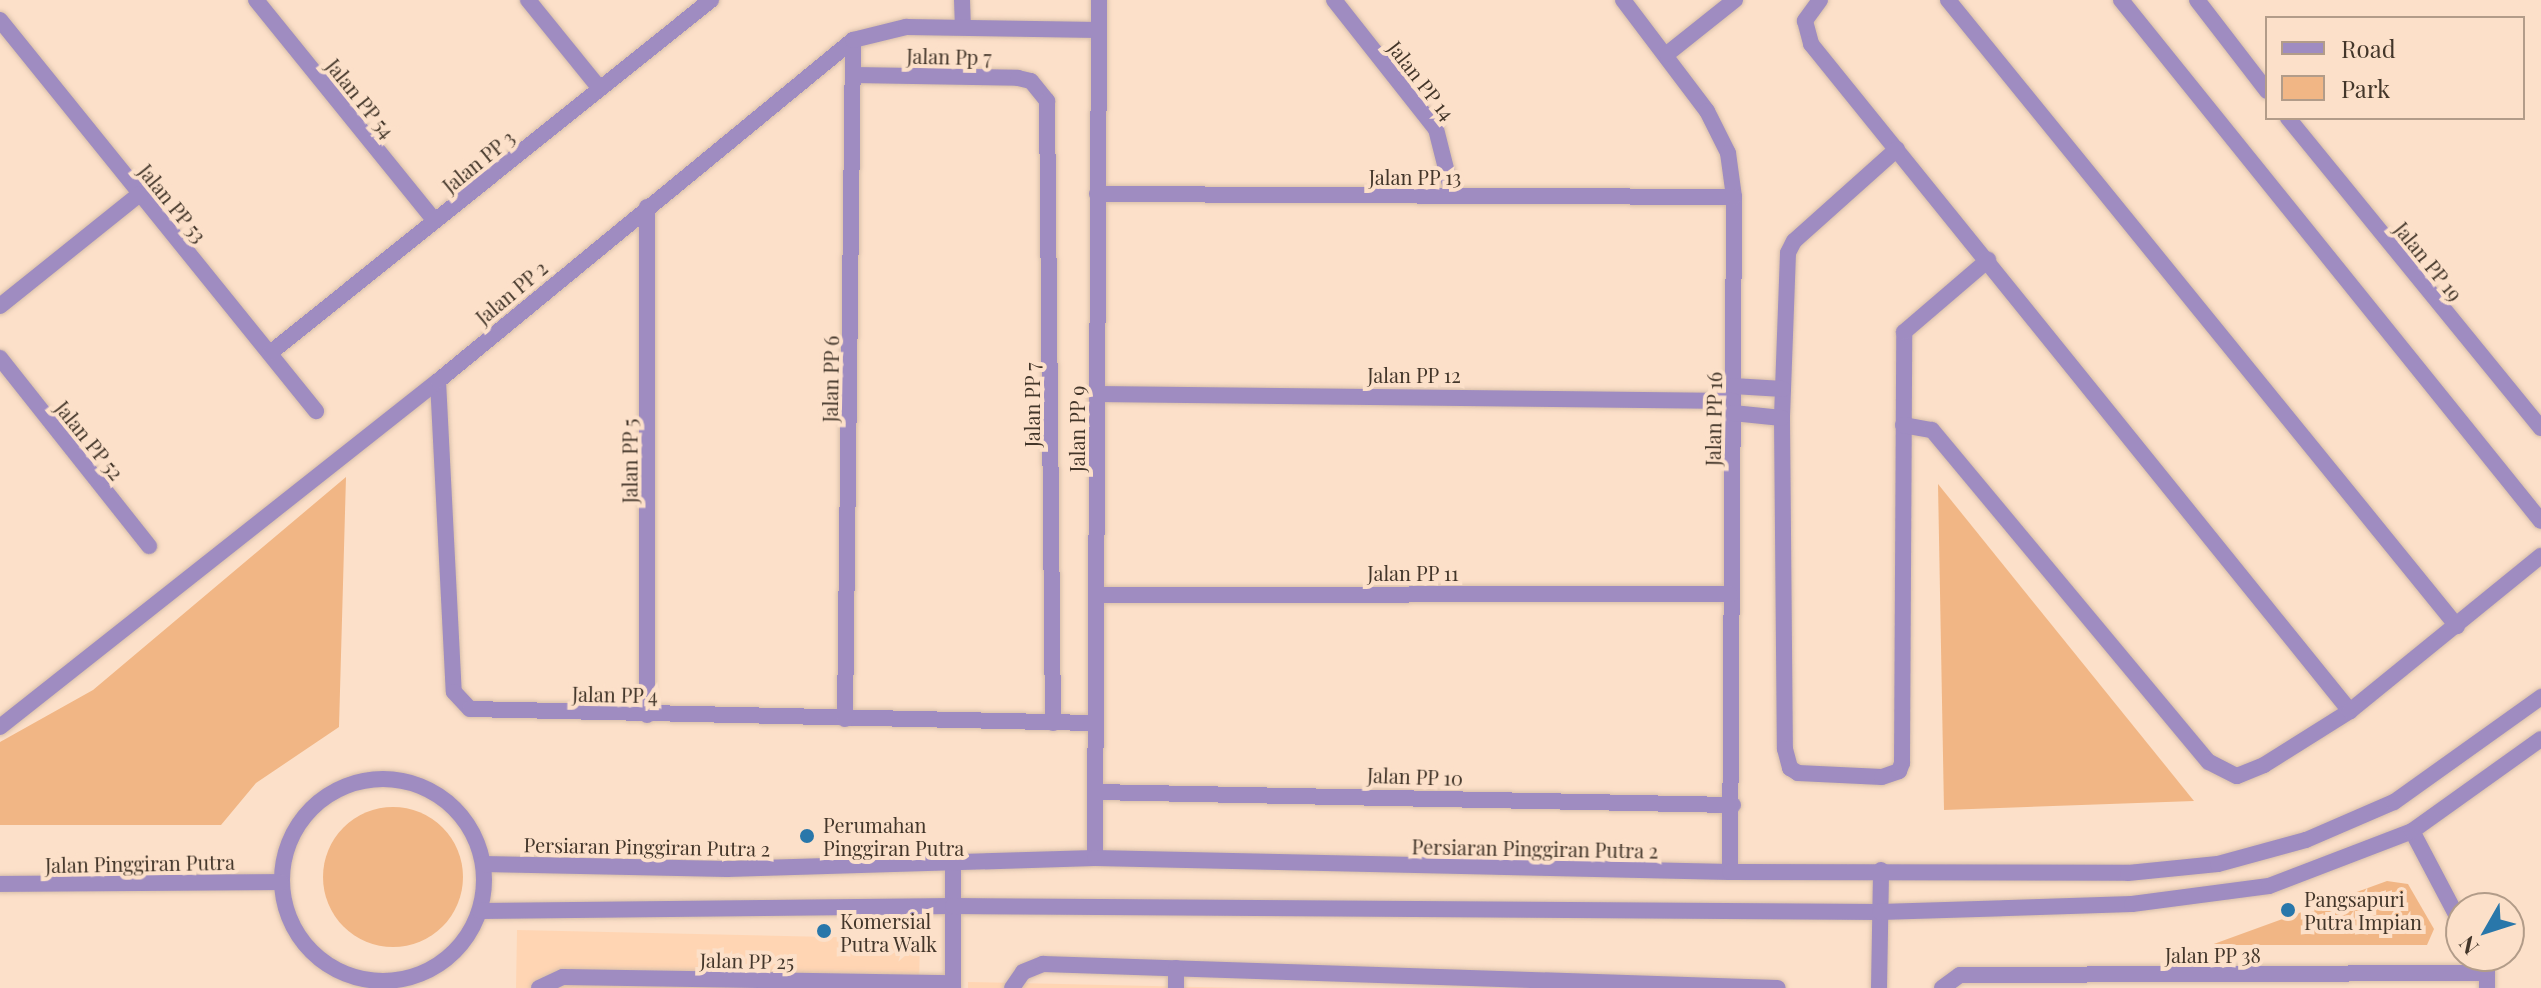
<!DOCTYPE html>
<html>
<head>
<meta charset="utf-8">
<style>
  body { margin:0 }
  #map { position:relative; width:2541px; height:988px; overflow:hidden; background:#fce0c9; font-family:"Playfair Display",serif }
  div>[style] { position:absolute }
  .built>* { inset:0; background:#ffd5b3 }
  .green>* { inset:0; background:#f1b685 }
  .round { border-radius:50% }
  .roads { filter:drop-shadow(0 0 2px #d7bea9) drop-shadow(0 0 2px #d7bea9) }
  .minor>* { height:16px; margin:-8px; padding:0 8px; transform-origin:8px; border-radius:8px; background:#9f8cc1 }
  .tertiary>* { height:16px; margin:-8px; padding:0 8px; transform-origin:8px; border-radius:8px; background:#9f8cc1 }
  .tertiary>.ring { margin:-8px; padding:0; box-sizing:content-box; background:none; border:16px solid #9f8cc1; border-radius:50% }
  .dots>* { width:22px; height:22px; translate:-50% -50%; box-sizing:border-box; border:4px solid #fce0c9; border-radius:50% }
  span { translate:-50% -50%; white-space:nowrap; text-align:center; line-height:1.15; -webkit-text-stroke:8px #fce0c9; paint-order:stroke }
  .street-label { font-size:20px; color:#43362a }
  .poi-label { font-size:20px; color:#43362a }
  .left { translate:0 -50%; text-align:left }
  .legend { position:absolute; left:2265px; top:16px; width:260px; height:104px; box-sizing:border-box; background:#fce0c9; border:2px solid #b29c89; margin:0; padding:10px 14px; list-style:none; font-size:24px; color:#43362a }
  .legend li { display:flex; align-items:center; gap:16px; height:40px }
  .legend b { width:40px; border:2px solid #b29c89 }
  .north { position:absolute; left:2445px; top:892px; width:80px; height:80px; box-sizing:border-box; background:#fce0c9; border:2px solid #b29c89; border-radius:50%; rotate:231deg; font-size:22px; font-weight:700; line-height:32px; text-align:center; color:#43362a }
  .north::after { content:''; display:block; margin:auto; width:28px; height:36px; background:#2977aa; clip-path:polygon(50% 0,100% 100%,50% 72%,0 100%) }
</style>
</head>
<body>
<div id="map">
  <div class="built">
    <i style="clip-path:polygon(517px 930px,920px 939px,919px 988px,516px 988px)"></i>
    <i style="clip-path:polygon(968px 982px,1242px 988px,968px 988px)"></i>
  </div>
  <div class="green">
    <i style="clip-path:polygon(346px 477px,339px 727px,256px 783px,221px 825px,0 825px,0 742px,93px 690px)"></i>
    <i style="clip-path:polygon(1938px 484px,2194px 801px,1944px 810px)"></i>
    <i class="round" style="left:323px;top:807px;width:140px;height:140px"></i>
    <i style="clip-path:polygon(2387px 881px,2408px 884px,2434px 929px,2427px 945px,2211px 945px)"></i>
  </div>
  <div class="roads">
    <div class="minor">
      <i style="left:256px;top:0;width:284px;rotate:51deg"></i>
      <i style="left:528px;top:0;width:114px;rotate:51deg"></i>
      <i style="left:962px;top:0;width:25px;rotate:88deg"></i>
      <i style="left:1334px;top:0;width:164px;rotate:51.7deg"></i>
      <i style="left:1436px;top:129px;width:69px;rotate:75.8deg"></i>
      <i style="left:1623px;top:0;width:139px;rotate:52.9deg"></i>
      <i style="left:1707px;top:111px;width:47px;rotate:63.4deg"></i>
      <i style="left:1728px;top:153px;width:44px;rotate:82.2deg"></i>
      <i style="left:1734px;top:197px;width:675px;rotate:90.34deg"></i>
      <i style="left:1820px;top:0;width:26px;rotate:126deg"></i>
      <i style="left:1805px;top:21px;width:24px;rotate:75deg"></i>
      <i style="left:1811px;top:44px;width:858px;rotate:51.06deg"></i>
      <i style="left:1948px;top:0;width:807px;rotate:50.89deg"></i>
      <i style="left:2121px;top:0;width:669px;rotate:51.13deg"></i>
      <i style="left:2197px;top:0;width:115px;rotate:52.4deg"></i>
      <i style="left:0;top:20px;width:503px;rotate:51.06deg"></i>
      <i style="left:1667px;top:54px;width:87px;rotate:-38.5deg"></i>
      <i style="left:854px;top:75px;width:164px;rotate:1deg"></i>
      <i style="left:1018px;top:78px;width:13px;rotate:13deg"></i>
      <i style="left:1031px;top:81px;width:26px;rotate:51deg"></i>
      <i style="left:1047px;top:101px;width:622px;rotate:89.45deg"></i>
      <i style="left:2288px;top:118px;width:400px;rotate:50.8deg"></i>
      <i style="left:1897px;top:149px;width:138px;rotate:138.2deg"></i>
      <i style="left:1794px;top:241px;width:13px;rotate:117deg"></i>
      <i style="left:1788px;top:253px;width:165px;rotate:92.1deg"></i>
      <i style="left:1782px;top:418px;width:331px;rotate:89.5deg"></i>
      <i style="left:1785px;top:749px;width:20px;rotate:75deg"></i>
      <i style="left:1790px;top:768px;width:9px;rotate:32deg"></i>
      <i style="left:1798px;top:773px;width:84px;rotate:2.7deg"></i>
      <i style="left:1882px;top:777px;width:18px;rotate:-19deg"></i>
      <i style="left:1899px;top:771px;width:9px;rotate:-69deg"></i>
      <i style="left:1902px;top:763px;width:431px;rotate:-89.7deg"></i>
      <i style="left:1904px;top:332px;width:111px;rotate:-40.6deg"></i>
      <i style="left:1097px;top:194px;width:637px;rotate:0.27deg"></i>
      <i style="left:647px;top:207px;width:508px;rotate:90deg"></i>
      <i style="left:0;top:306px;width:179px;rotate:-38.7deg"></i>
      <i style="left:270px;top:353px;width:565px;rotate:-38.68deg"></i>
      <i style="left:0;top:358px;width:240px;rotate:51.6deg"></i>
      <i style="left:438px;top:381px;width:311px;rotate:87.1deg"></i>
      <i style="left:454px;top:692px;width:23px;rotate:47deg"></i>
      <i style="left:470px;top:709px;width:624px;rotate:1.29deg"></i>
      <i style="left:1733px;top:386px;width:50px;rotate:3.4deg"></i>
      <i style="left:1096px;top:394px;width:637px;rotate:0.63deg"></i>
      <i style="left:1733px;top:413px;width:49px;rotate:5.8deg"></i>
      <i style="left:1903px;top:425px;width:29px;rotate:10deg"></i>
      <i style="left:1932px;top:430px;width:432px;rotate:50.2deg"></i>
      <i style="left:2209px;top:762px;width:31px;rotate:27deg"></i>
      <i style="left:2237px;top:776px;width:29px;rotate:-22deg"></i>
      <i style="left:2264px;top:765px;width:102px;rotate:-32.1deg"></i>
      <i style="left:2350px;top:711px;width:246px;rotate:-39.1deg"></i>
      <i style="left:1096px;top:595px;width:634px;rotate:-0.09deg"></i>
      <i style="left:845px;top:719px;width:679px;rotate:-89.32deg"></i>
      <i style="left:0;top:727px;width:558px;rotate:-38.31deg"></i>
      <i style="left:438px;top:381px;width:537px;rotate:-39.41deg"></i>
      <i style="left:853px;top:40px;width:55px;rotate:-13.8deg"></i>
      <i style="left:906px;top:27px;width:192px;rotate:0.9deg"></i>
      <i style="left:1095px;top:792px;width:638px;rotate:1.17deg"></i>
      <i style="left:2412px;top:831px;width:105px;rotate:62.2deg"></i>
      <i style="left:1095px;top:858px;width:858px;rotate:-89.73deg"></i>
      <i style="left:2478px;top:956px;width:19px;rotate:62deg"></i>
      <i style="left:2487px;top:973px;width:15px;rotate:90deg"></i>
      <i style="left:539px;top:988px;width:26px;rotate:-25deg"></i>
      <i style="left:563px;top:977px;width:390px;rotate:0.9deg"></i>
      <i style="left:953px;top:988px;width:125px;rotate:-90deg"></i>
      <i style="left:1012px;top:988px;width:19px;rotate:-55deg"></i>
      <i style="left:1023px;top:972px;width:22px;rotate:-22deg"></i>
      <i style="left:1043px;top:964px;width:735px;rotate:1.87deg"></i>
      <i style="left:1176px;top:988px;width:20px;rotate:-90deg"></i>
      <i style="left:1879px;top:988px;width:118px;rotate:-89deg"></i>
      <i style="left:1942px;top:988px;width:22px;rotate:-36deg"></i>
      <i style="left:1960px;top:975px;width:527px;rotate:-0.22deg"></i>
    </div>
    <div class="tertiary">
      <i class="ring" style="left:282px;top:779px;width:186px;height:186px"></i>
      <i style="left:483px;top:864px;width:244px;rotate:1.2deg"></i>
      <i style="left:727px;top:869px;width:368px;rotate:-1.7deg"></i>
      <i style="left:1095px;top:858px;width:635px;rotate:1.26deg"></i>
      <i style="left:1730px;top:872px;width:398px;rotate:0.1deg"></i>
      <i style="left:2128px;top:873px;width:90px;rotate:-5.7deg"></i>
      <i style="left:2218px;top:864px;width:91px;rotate:-15.3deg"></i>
      <i style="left:2306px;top:840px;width:96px;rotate:-23.4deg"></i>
      <i style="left:2394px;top:802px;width:181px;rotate:-35.5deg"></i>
      <i style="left:0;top:884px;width:281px;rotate:-0.4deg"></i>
      <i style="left:480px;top:911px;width:473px;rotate:-0.6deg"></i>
      <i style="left:953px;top:906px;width:927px;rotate:0.37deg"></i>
      <i style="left:1880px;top:912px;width:252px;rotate:-1.8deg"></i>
      <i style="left:2132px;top:904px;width:138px;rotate:-7.5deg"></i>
      <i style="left:2269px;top:886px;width:153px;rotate:-21deg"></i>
      <i style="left:2412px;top:831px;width:158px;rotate:-35.5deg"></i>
    </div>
  </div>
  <div class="dots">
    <i style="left:807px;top:836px;background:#2977aa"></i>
    <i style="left:2288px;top:910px;background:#2977aa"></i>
    <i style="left:824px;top:931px;background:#2977aa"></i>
  </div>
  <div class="street-label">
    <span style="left:949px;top:56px;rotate:1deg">Jalan Pp 7</span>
    <span style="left:1422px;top:80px;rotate:52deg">Jalan PP 14</span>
    <span style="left:361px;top:98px;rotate:51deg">Jalan PP 54</span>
    <span style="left:478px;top:161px;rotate:-39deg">Jalan PP 3</span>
    <span style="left:1415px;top:176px">Jalan PP 13</span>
    <span style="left:173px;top:203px;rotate:51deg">Jalan PP 53</span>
    <span style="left:2429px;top:261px;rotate:51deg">Jalan PP 19</span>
    <span style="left:511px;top:292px;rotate:-40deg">Jalan PP 2</span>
    <span style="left:1414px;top:374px">Jalan PP 12</span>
    <span style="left:830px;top:379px;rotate:-89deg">Jalan PP 6</span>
    <span style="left:1031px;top:405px;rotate:-90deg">Jalan PP 7</span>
    <span style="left:1713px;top:419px;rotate:-89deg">Jalan PP 16</span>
    <span style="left:1076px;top:429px;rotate:-90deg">Jalan PP 9</span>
    <span style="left:90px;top:440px;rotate:51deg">Jalan PP 52</span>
    <span style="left:629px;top:461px;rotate:-90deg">Jalan PP 5</span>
    <span style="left:1413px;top:572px">Jalan PP 11</span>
    <span style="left:615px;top:694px;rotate:1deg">Jalan PP 4</span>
    <span style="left:1415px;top:776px;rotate:2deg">Jalan PP 10</span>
    <span style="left:647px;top:846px;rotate:1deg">Persiaran Pinggiran Putra 2</span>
    <span style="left:1535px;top:848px;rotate:1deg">Persiaran Pinggiran Putra 2</span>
    <span style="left:140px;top:863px;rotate:-1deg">Jalan Pinggiran Putra</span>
    <span style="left:2213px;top:954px">Jalan PP 38</span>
    <span style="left:747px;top:960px;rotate:1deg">Jalan PP 25</span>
  </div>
  <div class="poi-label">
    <span class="left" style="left:823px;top:836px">Perumahan<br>Pinggiran Putra</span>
    <span class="left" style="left:2304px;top:910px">Pangsapuri<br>Putra Impian</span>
    <span class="left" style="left:840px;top:932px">Komersial<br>Putra Walk</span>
  </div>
  <ul class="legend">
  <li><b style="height:10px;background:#9f8cc1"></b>Road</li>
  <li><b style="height:22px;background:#f1b685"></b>Park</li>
  </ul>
  <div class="north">N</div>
</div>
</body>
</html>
